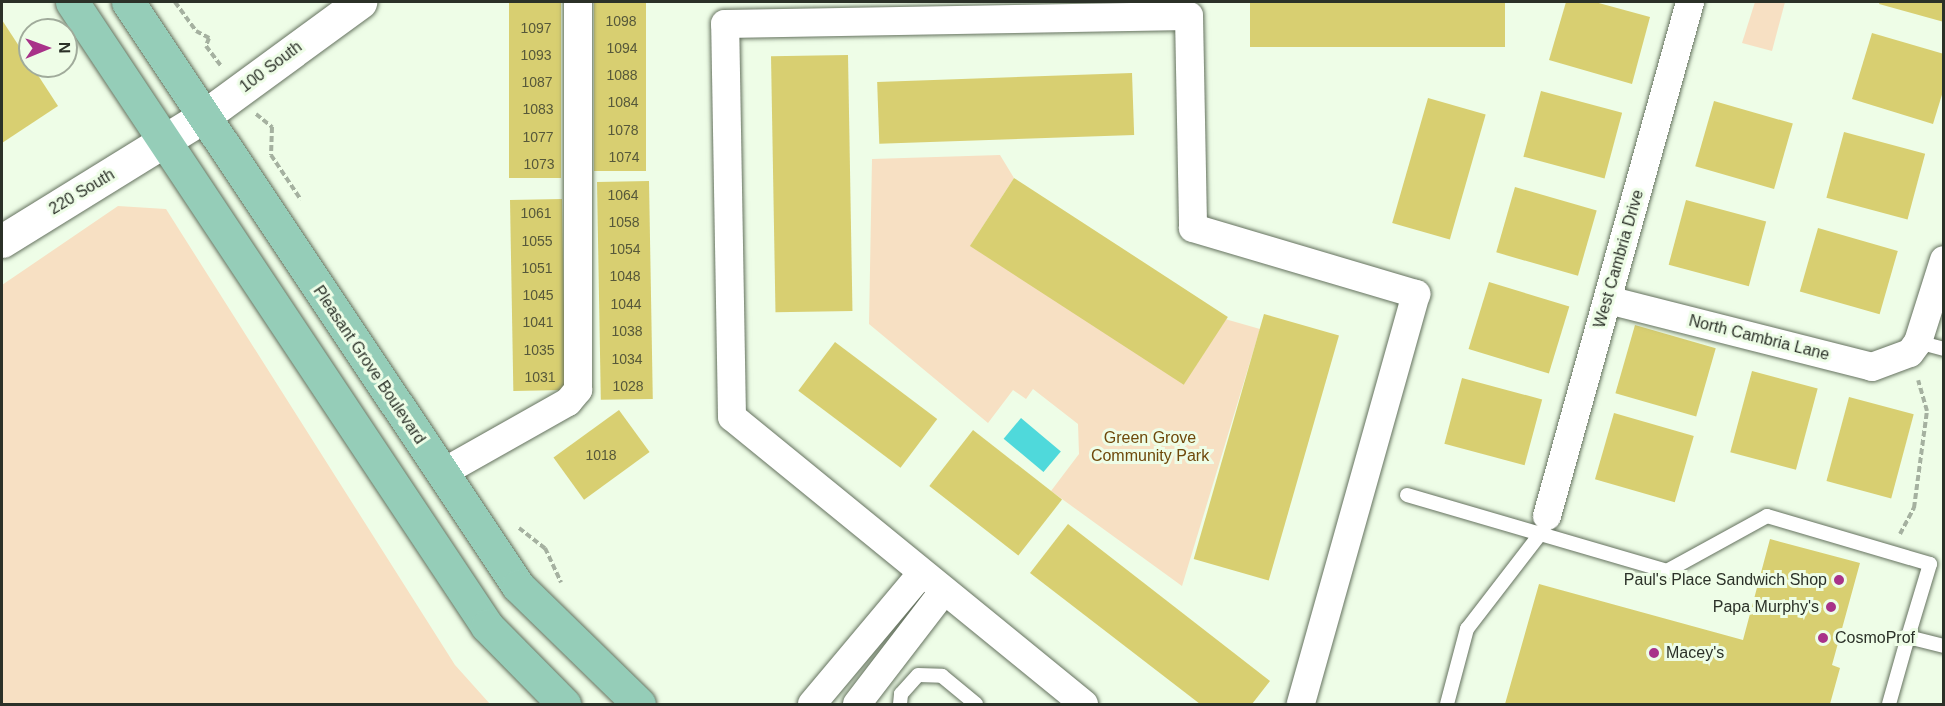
<!DOCTYPE html>
<html>
<head>
<meta charset="utf-8">
<style>
  body { margin:0 }
  #map { position:relative; width:1945px; height:706px; overflow:hidden; background:#eefde7; font-family:Helvetica,sans-serif }
  div>[style] { position:absolute }
  .green>* { inset:0; background:#f7e0c3 }
  .water>* { inset:0; background:#4fd9db; transform-origin:0 0 }
  .building>* { inset:0; background:#d8cf71; transform-origin:0 0 }
  .path>* { height:4px; margin-top:-2px; transform-origin:0; background:repeating-linear-gradient(90deg,#a5b1a0 0 6px,transparent 0 9px) }
  .roads { filter:drop-shadow(0 0 2px #65725f) drop-shadow(0 0 2px #65725f) }
  .service>* { height:14px; margin:-7px; padding:0 7px; transform-origin:7px; border-radius:7px; background:#fff }
  .minor>* { height:28px; margin:-14px; padding:0 14px; transform-origin:14px; border-radius:14px; background:#fff }
  .tertiary>* { height:33px; margin:-16.5px; padding:0 16.5px; transform-origin:16.5px; border-radius:16.5px; background:#fff }
  .primary>* { height:33px; margin:-16.5px; padding:0 16.5px; transform-origin:16.5px; border-radius:16.5px; background:#95cdb8 }
  .dots>* { width:16px; height:16px; translate:-50% -50%; box-sizing:border-box; border:3px solid #eefde7; border-radius:50% }
  span { translate:-50% -50%; white-space:nowrap; text-align:center; line-height:1.15; -webkit-text-stroke:6px #eefde7; paint-order:stroke }
  .number-label { font-size:14px; color:#56583a }
  .number-label span { -webkit-text-stroke-width:0 }
  .street-label { font-size:16px; color:#2b3128 }
  .park-label { font-size:16px; color:#6f490b }
  .poi-label { font-size:16px; color:#2b3128 }
  .right { translate:-100% -50%; text-align:right }
  .left { translate:0 -50%; text-align:left }
  .frame { position:absolute; inset:0; border:3px solid #2b3128; pointer-events:none }
  .north { position:absolute; left:18px; top:18px; width:60px; height:60px; box-sizing:border-box; background:#eefde7; border:2px solid #a0ab9b; border-radius:50%; rotate:89deg; font-size:16px; font-weight:700; line-height:24px; text-align:center; color:#2b3128 }
  .north::after { content:''; display:block; margin:auto; width:21px; height:27px; background:#a83289; clip-path:polygon(50% 0,100% 100%,50% 72%,0 100%) }
</style>
</head>
<body>
<div id="map">
  <div class="green">
    <i style="clip-path:polygon(1755px 2px,1785px 2px,1772px 51px,1742px 43px)"></i>
    <i style="clip-path:polygon(1000px 155px,1014px 178px,970px 246px,1260px 329px,1182px 586px,1051px 491px,1079px 454px,1078px 424px,1033px 389px,1026px 399px,1013px 390px,988px 423px,869px 324px,872px 159px)"></i>
    <i style="clip-path:polygon(118px 206px,166px 209px,455px 665px,490px 704px,2px 704px,2px 285px)"></i>
  </div>
  <div class="water">
    <i style="left:1021px;top:418px;width:52px;height:27px;rotate:40deg"></i>
  </div>
  <div class="building">
    <i style="left:509px;top:2px;width:52px;height:176px"></i>
    <i style="left:594px;top:2px;width:52px;height:169px"></i>
    <i style="left:1250px;top:2px;width:255px;height:45px"></i>
    <i style="clip-path:polygon(1566px 2px,1595px 2px,1650px 17px,1632px 84px,1549px 60px)"></i>
    <i style="clip-path:polygon(1880px 2px,1944px 2px,1944px 22px,1879px 4px)"></i>
    <i style="clip-path:polygon(2px 20px,58px 106px,2px 143px)"></i>
    <i style="clip-path:polygon(1872px 33px,1944px 54px,1944px 88px,1933px 124px,1852px 99px)"></i>
    <i style="left:848px;top:55px;width:256px;height:77px;rotate:89deg"></i>
    <i style="left:1132px;top:73px;width:62px;height:255px;rotate:88deg"></i>
    <i style="left:1541px;top:91px;width:84px;height:68px;rotate:15deg"></i>
    <i style="left:1428px;top:98px;width:60px;height:130px;rotate:16deg"></i>
    <i style="left:1714px;top:101px;width:82px;height:68px;rotate:16deg"></i>
    <i style="left:1844px;top:132px;width:84px;height:68px;rotate:15deg"></i>
    <i style="left:1014px;top:178px;width:255px;height:81px;rotate:33deg"></i>
    <i style="left:649px;top:181px;width:218px;height:52px;rotate:89deg"></i>
    <i style="left:1515px;top:187px;width:85px;height:68px;rotate:16deg"></i>
    <i style="left:562px;top:199px;width:191px;height:52px;rotate:89deg"></i>
    <i style="left:1686px;top:200px;width:83px;height:67px;rotate:15deg"></i>
    <i style="left:1818px;top:228px;width:83px;height:66px;rotate:16deg"></i>
    <i style="left:1489px;top:282px;width:84px;height:70px;rotate:17deg"></i>
    <i style="left:1264px;top:314px;width:78px;height:255px;rotate:16deg"></i>
    <i style="left:1635px;top:325px;width:84px;height:71px;rotate:16deg"></i>
    <i style="left:835px;top:342px;width:128px;height:61px;rotate:37deg"></i>
    <i style="left:1752px;top:371px;width:68px;height:84px;rotate:15deg"></i>
    <i style="left:1462px;top:378px;width:83px;height:68px;rotate:15deg"></i>
    <i style="left:1849px;top:397px;width:67px;height:87px;rotate:15deg"></i>
    <i style="left:619px;top:410px;width:52px;height:81px;rotate:54deg"></i>
    <i style="left:1614px;top:413px;width:83px;height:69px;rotate:16deg"></i>
    <i style="left:973px;top:430px;width:113px;height:71px;rotate:38deg"></i>
    <i style="clip-path:polygon(1068px 524px,1270px 681px,1252px 704px,1200px 704px,1030px 573px)"></i>
    <i style="clip-path:polygon(1770px 539px,1860px 563px,1832px 665px,1840px 668px,1830px 704px,1505px 704px,1539px 584px,1743px 640px)"></i>
  </div>
  <div class="path">
    <i style="left:175px;top:2px;width:36px;rotate:54deg"></i>
    <i style="left:196px;top:31px;width:15px;rotate:28deg"></i>
    <i style="left:209px;top:38px;width:9px;rotate:111deg"></i>
    <i style="left:206px;top:46px;width:26px;rotate:53deg"></i>
    <i style="left:256px;top:114px;width:21px;rotate:39deg"></i>
    <i style="left:272px;top:127px;width:28px;rotate:92deg"></i>
    <i style="left:271px;top:155px;width:54px;rotate:56.3deg"></i>
    <i style="left:519px;top:528px;width:33px;rotate:38deg"></i>
    <i style="left:545px;top:548px;width:38px;rotate:65deg"></i>
    <i style="left:1900px;top:534px;width:30px;rotate:-62deg"></i>
    <i style="left:1914px;top:508px;width:98px;rotate:-82.4deg"></i>
    <i style="left:1927px;top:411px;width:32px;rotate:-106deg"></i>
  </div>
  <div class="roads">
    <div class="service">
      <i style="left:1918px;top:342px;width:27px;rotate:15deg"></i>
      <i style="left:1407px;top:495px;width:271px;rotate:16.3deg"></i>
      <i style="left:1667px;top:571px;width:114px;rotate:-28.8deg"></i>
      <i style="left:1767px;top:516px;width:170px;rotate:16.4deg"></i>
      <i style="left:1930px;top:564px;width:76px;rotate:106.8deg"></i>
      <i style="left:900px;top:704px;width:10px;rotate:-84deg"></i>
      <i style="left:901px;top:694px;width:25px;rotate:-48deg"></i>
      <i style="left:918px;top:675px;width:24px;rotate:2deg"></i>
      <i style="left:942px;top:676px;width:44px;rotate:39.5deg"></i>
      <i style="left:1447px;top:704px;width:78px;rotate:-75.1deg"></i>
      <i style="left:1467px;top:629px;width:126px;rotate:-52.4deg"></i>
      <i style="left:1889px;top:704px;width:70px;rotate:-74.2deg"></i>
      <i style="left:1908px;top:637px;width:37px;rotate:14deg"></i>
    </div>
    <div class="minor">
      <i style="left:1608px;top:300px;width:272px;rotate:14.2deg"></i>
      <i style="left:1872px;top:367px;width:40px;rotate:-20.2deg"></i>
      <i style="left:1910px;top:353px;width:14px;rotate:-54deg"></i>
      <i style="left:1918px;top:342px;width:86px;rotate:-72.4deg"></i>
      <i style="left:442px;top:473px;width:145px;rotate:-29.4deg"></i>
      <i style="left:568px;top:402px;width:16px;rotate:-50deg"></i>
      <i style="left:578px;top:390px;width:388px;rotate:-90deg"></i>
      <i style="left:1547px;top:516px;width:534px;rotate:-74.45deg"></i>
      <i style="left:812px;top:704px;width:170px;rotate:-50deg"></i>
      <i style="left:857px;top:704px;width:141px;rotate:-52.5deg"></i>
      <i style="left:1084px;top:704px;width:454px;rotate:-140.8deg"></i>
      <i style="left:732px;top:417px;width:393px;rotate:-91deg"></i>
      <i style="left:725px;top:24px;width:464px;rotate:-1deg"></i>
      <i style="left:1189px;top:16px;width:212px;rotate:88.9deg"></i>
      <i style="left:1193px;top:228px;width:233px;rotate:16.5deg"></i>
      <i style="left:1416px;top:294px;width:426px;rotate:105.7deg"></i>
    </div>
    <div class="tertiary">
      <i style="left:2px;top:241px;width:236px;rotate:-31.7deg"></i>
      <i style="left:203px;top:117px;width:195px;rotate:-36.2deg"></i>
    </div>
    <div class="primary">
      <i style="left:72px;top:2px;width:749px;rotate:56.37deg"></i>
      <i style="left:487px;top:626px;width:110px;rotate:45.4deg"></i>
      <i style="left:128px;top:2px;width:702px;rotate:56.26deg"></i>
      <i style="left:518px;top:586px;width:169px;rotate:44.3deg"></i>
    </div>
  </div>
  <div class="dots">
    <i style="left:1839px;top:580px;background:#a83289"></i>
    <i style="left:1831px;top:607px;background:#a83289"></i>
    <i style="left:1823px;top:638px;background:#a83289"></i>
    <i style="left:1654px;top:653px;background:#a83289"></i>
  </div>
  <div class="number-label">
    <span style="left:621px;top:21px">1098</span>
    <span style="left:536px;top:28px">1097</span>
    <span style="left:622px;top:48px">1094</span>
    <span style="left:536px;top:55px">1093</span>
    <span style="left:622px;top:75px">1088</span>
    <span style="left:537px;top:82px">1087</span>
    <span style="left:623px;top:102px">1084</span>
    <span style="left:538px;top:109px">1083</span>
    <span style="left:623px;top:130px">1078</span>
    <span style="left:538px;top:137px">1077</span>
    <span style="left:624px;top:157px">1074</span>
    <span style="left:539px;top:164px">1073</span>
    <span style="left:623px;top:195px">1064</span>
    <span style="left:536px;top:213px">1061</span>
    <span style="left:624px;top:222px">1058</span>
    <span style="left:537px;top:241px">1055</span>
    <span style="left:625px;top:249px">1054</span>
    <span style="left:537px;top:268px">1051</span>
    <span style="left:625px;top:276px">1048</span>
    <span style="left:538px;top:295px">1045</span>
    <span style="left:626px;top:304px">1044</span>
    <span style="left:538px;top:322px">1041</span>
    <span style="left:627px;top:331px">1038</span>
    <span style="left:539px;top:350px">1035</span>
    <span style="left:627px;top:359px">1034</span>
    <span style="left:540px;top:377px">1031</span>
    <span style="left:628px;top:386px">1028</span>
    <span style="left:601px;top:455px">1018</span>
  </div>
  <div class="street-label">
    <span style="left:271px;top:67px;rotate:-37deg">100 South</span>
    <span style="left:82px;top:192px;rotate:-31deg">220 South</span>
    <span style="left:1619px;top:259px;rotate:-74deg">West Cambria Drive</span>
    <span style="left:1759px;top:338px;rotate:14deg">North Cambria Lane</span>
    <span style="left:369px;top:365px;rotate:56deg">Pleasant Grove Boulevard</span>
  </div>
  <div class="park-label">
    <span style="left:1150px;top:447px">Green Grove<br>Community Park</span>
  </div>
  <div class="poi-label">
    <span class="right" style="left:1827px;top:580px">Paul's Place Sandwich Shop</span>
    <span class="right" style="left:1819px;top:607px">Papa Murphy's</span>
    <span class="left" style="left:1835px;top:638px">CosmoProf</span>
    <span class="left" style="left:1666px;top:653px">Macey's</span>
  </div>
  <div class="frame"></div>
  <div class="north">N</div>
</div>
</body>
</html>
